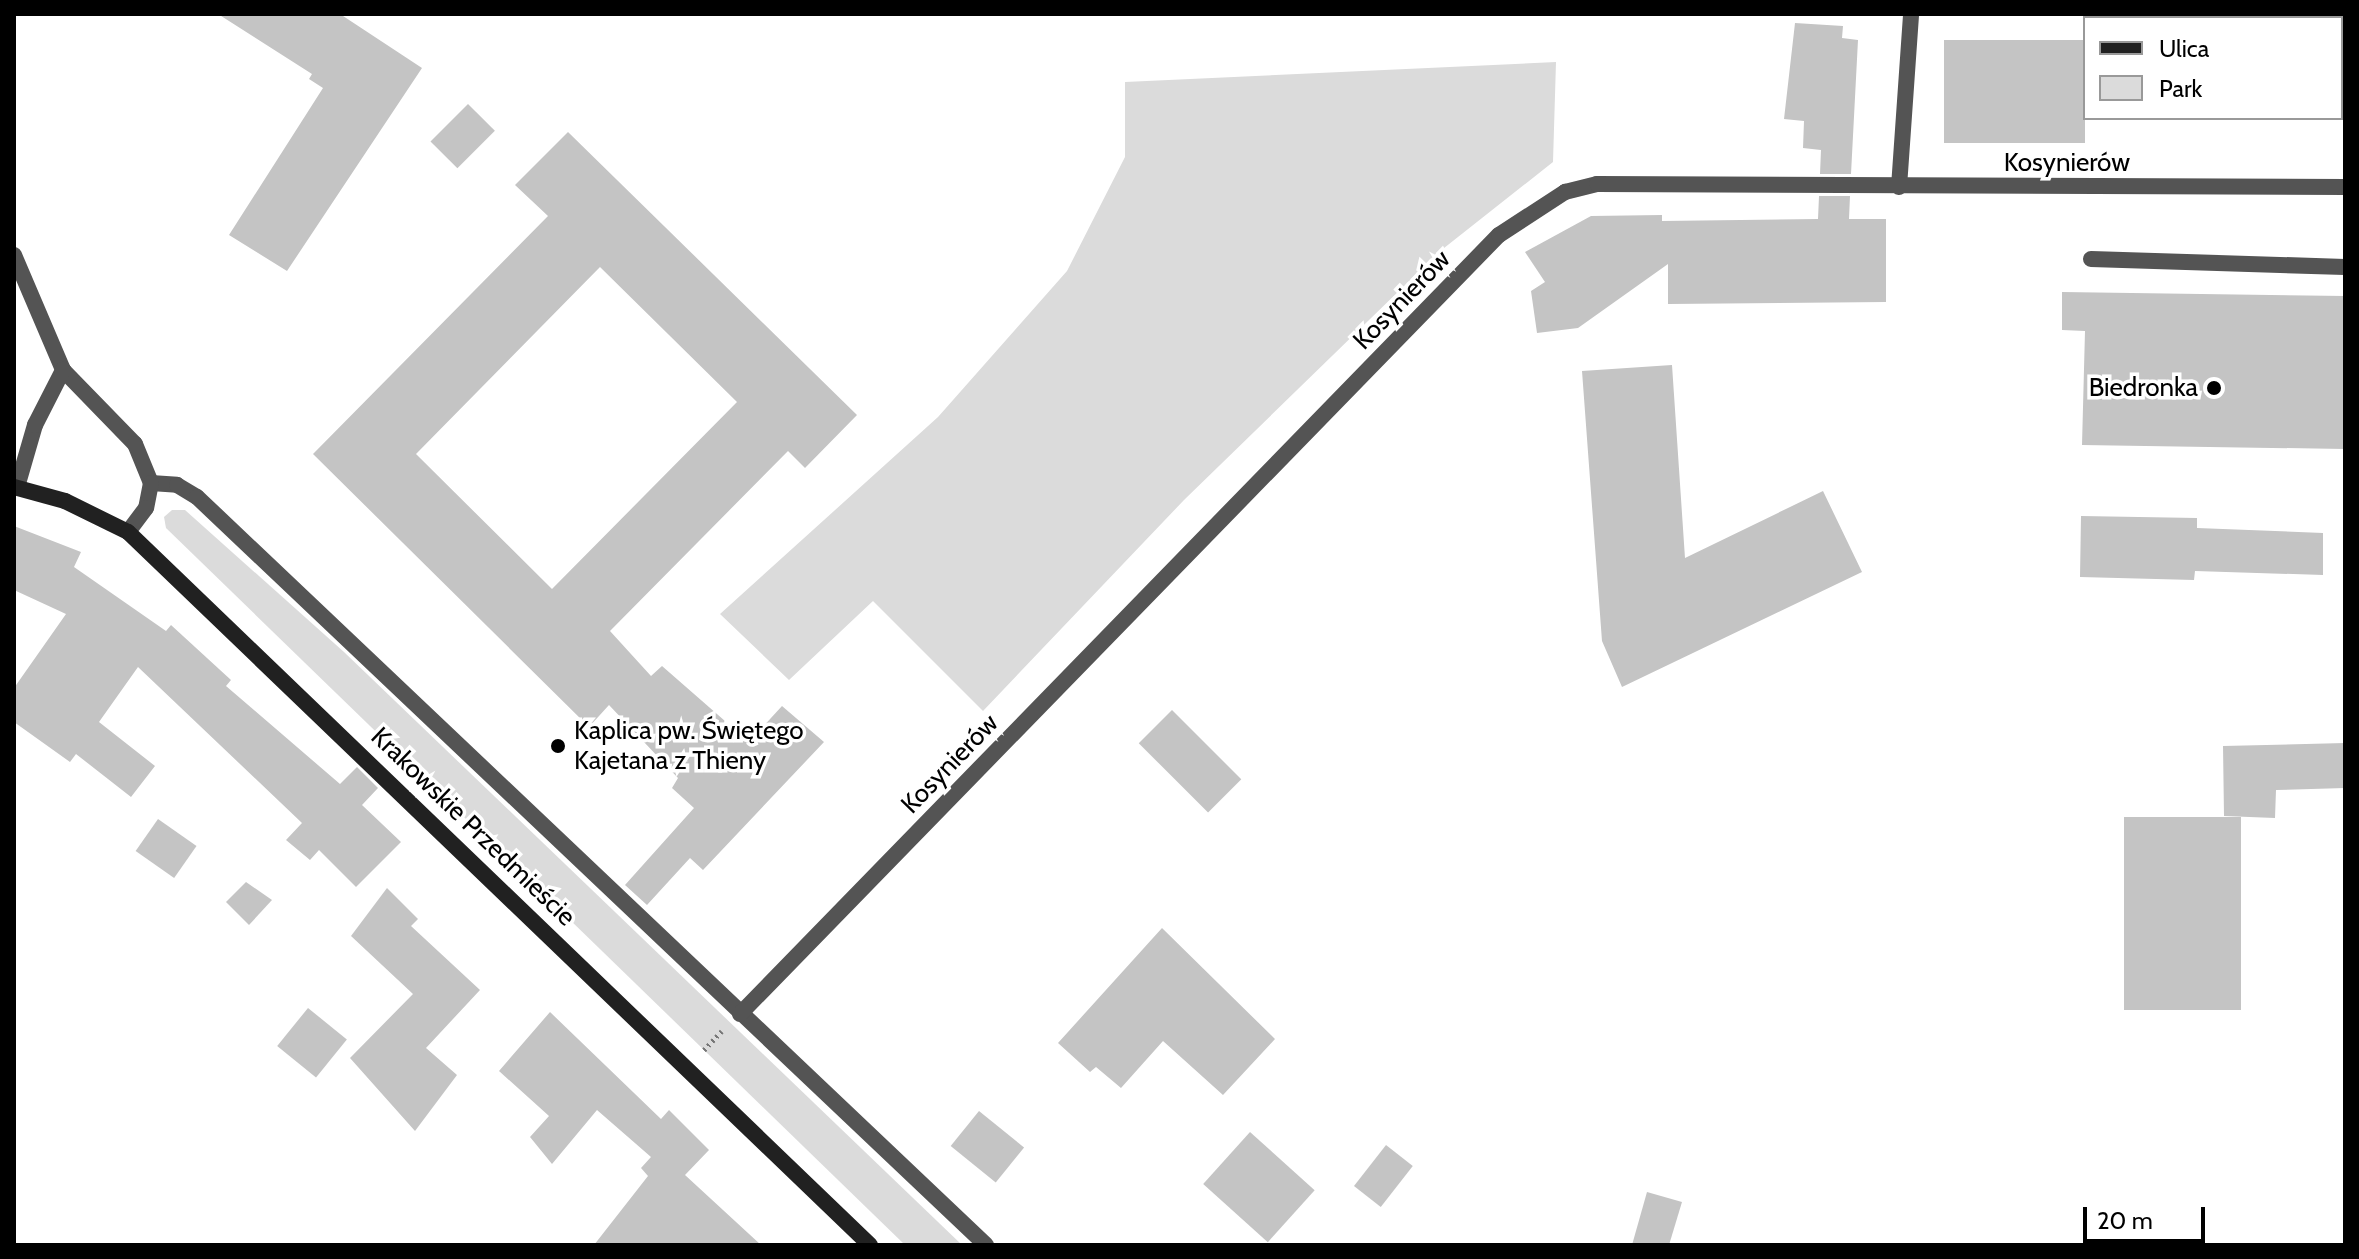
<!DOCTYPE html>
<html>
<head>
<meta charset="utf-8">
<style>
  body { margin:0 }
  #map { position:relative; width:2359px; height:1259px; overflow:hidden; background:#fff; font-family:Cabin,sans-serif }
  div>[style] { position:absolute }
  .green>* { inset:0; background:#dbdbdb }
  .building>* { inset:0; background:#c4c4c4; transform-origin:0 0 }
  .path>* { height:5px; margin-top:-2.5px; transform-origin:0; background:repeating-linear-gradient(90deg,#767676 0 2px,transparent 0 6px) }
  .lane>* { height:16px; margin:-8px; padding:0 8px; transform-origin:8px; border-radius:8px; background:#545454 }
  .street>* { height:16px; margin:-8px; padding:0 8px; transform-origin:8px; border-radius:8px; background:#545454 }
  .secondary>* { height:16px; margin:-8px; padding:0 8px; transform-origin:8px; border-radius:8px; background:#212121 }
  .dots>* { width:22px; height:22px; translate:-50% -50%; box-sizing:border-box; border:4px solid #fff; border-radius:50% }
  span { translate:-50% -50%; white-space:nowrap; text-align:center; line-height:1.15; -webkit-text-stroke:7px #fff; paint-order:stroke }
  .street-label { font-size:26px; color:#000 }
  .poi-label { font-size:26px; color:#000 }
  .right { translate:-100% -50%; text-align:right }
  .left { translate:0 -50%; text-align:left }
  .frame { position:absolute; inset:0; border:16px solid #000; pointer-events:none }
  .legend { position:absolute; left:2083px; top:16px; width:260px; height:104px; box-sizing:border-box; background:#fff; border:2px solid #999; margin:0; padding:10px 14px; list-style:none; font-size:24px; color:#000 }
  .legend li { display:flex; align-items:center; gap:16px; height:40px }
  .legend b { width:40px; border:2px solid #999 }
  .scale { position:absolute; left:2083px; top:1207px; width:122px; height:36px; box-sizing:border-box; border:4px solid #000; border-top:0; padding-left:10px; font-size:24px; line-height:28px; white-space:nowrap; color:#000; -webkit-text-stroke:6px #fff; paint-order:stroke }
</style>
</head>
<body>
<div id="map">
  <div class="green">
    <i style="clip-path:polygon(1556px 62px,1553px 162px,1439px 252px,1184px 500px,983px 711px,873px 601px,789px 680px,720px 614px,938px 417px,1067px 271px,1125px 157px,1125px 82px)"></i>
    <i style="clip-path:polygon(172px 510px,185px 510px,344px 652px,962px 1245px,905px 1245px,166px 528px,164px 517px)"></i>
  </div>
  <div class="building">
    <i style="clip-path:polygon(218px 14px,340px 14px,422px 68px,287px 271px,229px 235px,323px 88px,309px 79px,312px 74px)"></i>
    <i style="clip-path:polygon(1795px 23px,1843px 26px,1842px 38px,1858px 40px,1851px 174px,1820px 174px,1821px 150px,1803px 148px,1804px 121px,1784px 119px)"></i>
    <i style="left:1944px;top:40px;width:141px;height:103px"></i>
    <i style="left:468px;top:104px;width:38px;height:53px;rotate:45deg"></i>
    <i style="clip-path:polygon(evenodd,568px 132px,857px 415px,805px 468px,788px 451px,610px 631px,651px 676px,662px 666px,749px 742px,782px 706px,824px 742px,703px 870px,690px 858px,647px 905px,625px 885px,694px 808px,672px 788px,678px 778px,609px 705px,589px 727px,313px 454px,548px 216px,515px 185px,568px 132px,600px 267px,737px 402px,552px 589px,416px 454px,600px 267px)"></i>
    <i style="clip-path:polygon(1819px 196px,1850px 196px,1849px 219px,1886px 219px,1886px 302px,1668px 304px,1668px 264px,1578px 328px,1537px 333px,1531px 291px,1545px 282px,1525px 252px,1591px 216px,1662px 215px,1662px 221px,1818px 219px)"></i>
    <i style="clip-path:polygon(2062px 292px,2345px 296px,2345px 449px,2082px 445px,2085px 331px,2062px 330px)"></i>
    <i style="clip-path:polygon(1672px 365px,1685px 558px,1823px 491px,1862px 572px,1622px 687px,1602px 641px,1582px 371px)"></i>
    <i style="clip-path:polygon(2081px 516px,2197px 518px,2197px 528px,2323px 533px,2323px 575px,2195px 571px,2194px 580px,2080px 577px)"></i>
    <i style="clip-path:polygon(14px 526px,81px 552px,74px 567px,166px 631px,171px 625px,231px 680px,226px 686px,340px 784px,357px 767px,378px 788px,362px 805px,401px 842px,356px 887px,319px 850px,310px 860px,286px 840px,302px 823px,138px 667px,99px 722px,155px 766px,131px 797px,76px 754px,70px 762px,14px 722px,14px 688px,66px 614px,14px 590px)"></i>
    <i style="left:1172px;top:710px;width:98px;height:47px;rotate:45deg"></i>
    <i style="clip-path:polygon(2345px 743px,2345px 788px,2276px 790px,2275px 818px,2224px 816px,2223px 746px)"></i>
    <i style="left:2124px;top:817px;width:117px;height:193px"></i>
    <i style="left:158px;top:819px;width:47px;height:39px;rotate:35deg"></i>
    <i style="clip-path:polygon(246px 882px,272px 900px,249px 925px,226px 902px)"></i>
    <i style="clip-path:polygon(387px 888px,418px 919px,411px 926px,480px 990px,426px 1048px,457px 1075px,415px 1131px,350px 1058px,413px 994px,351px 936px)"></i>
    <i style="clip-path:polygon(1162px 928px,1275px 1039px,1223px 1095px,1163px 1041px,1121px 1088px,1096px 1067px,1090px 1072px,1058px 1043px)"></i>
    <i style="left:308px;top:1008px;width:50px;height:49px;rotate:39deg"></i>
    <i style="clip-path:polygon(550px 1012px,661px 1119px,669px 1110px,709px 1150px,685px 1175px,761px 1245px,594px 1245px,648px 1176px,641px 1168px,651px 1157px,597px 1110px,552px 1164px,530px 1137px,549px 1116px,499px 1071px)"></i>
    <i style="left:979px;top:1111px;width:58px;height:45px;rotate:39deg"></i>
    <i style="left:1250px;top:1132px;width:87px;height:70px;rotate:42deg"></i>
    <i style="left:1386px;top:1145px;width:34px;height:52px;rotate:38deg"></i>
    <i style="clip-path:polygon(1647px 1192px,1682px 1202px,1669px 1245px,1632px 1245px)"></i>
  </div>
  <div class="path">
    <i style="left:704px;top:1050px;width:26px;rotate:-47deg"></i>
  </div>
  <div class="lane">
    <i style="left:2091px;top:259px;width:254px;rotate:1.8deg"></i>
    <i style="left:151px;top:483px;width:26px;rotate:4deg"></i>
    <i style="left:177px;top:485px;width:23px;rotate:31deg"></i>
    <i style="left:197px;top:497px;width:1087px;rotate:43.47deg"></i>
  </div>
  <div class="street">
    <i style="left:1899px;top:187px;width:173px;rotate:-86deg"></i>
    <i style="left:14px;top:255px;width:125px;rotate:66.9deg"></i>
    <i style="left:63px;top:370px;width:103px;rotate:45.8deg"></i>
    <i style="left:135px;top:444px;width:42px;rotate:67.7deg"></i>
    <i style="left:151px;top:483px;width:25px;rotate:101deg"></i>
    <i style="left:146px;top:508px;width:30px;rotate:127deg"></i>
    <i style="left:17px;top:487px;width:65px;rotate:-73.8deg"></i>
    <i style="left:35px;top:425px;width:62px;rotate:-63deg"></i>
    <i style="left:740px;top:1014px;width:1088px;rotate:-45.75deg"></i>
    <i style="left:1499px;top:235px;width:79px;rotate:-33.1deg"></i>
    <i style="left:1565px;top:192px;width:33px;rotate:-14deg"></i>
    <i style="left:1597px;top:184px;width:748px;rotate:0.23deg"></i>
  </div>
  <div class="secondary">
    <i style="left:14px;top:487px;width:53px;rotate:15.4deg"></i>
    <i style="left:65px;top:501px;width:70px;rotate:26.2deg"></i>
    <i style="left:128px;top:532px;width:1029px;rotate:43.86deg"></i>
  </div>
  <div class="dots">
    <i style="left:2214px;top:388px;background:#000"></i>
    <i style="left:558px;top:746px;background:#000"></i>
  </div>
  <div class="street-label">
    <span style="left:2067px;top:163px">Kosynierów</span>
    <span style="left:1402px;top:300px;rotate:-46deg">Kosynierów</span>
    <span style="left:950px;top:764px;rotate:-46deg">Kosynierów</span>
    <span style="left:473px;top:827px;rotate:44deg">Krakowskie Przedmieście</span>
  </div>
  <div class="poi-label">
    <span class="right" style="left:2198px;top:388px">Biedronka</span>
    <span class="left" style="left:574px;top:746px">Kaplica pw. Świętego<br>Kajetana z Thieny</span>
  </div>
  <div class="frame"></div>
  <ul class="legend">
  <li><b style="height:10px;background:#212121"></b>Ulica</li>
  <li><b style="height:22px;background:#dbdbdb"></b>Park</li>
  </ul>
  <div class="scale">20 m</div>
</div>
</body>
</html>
